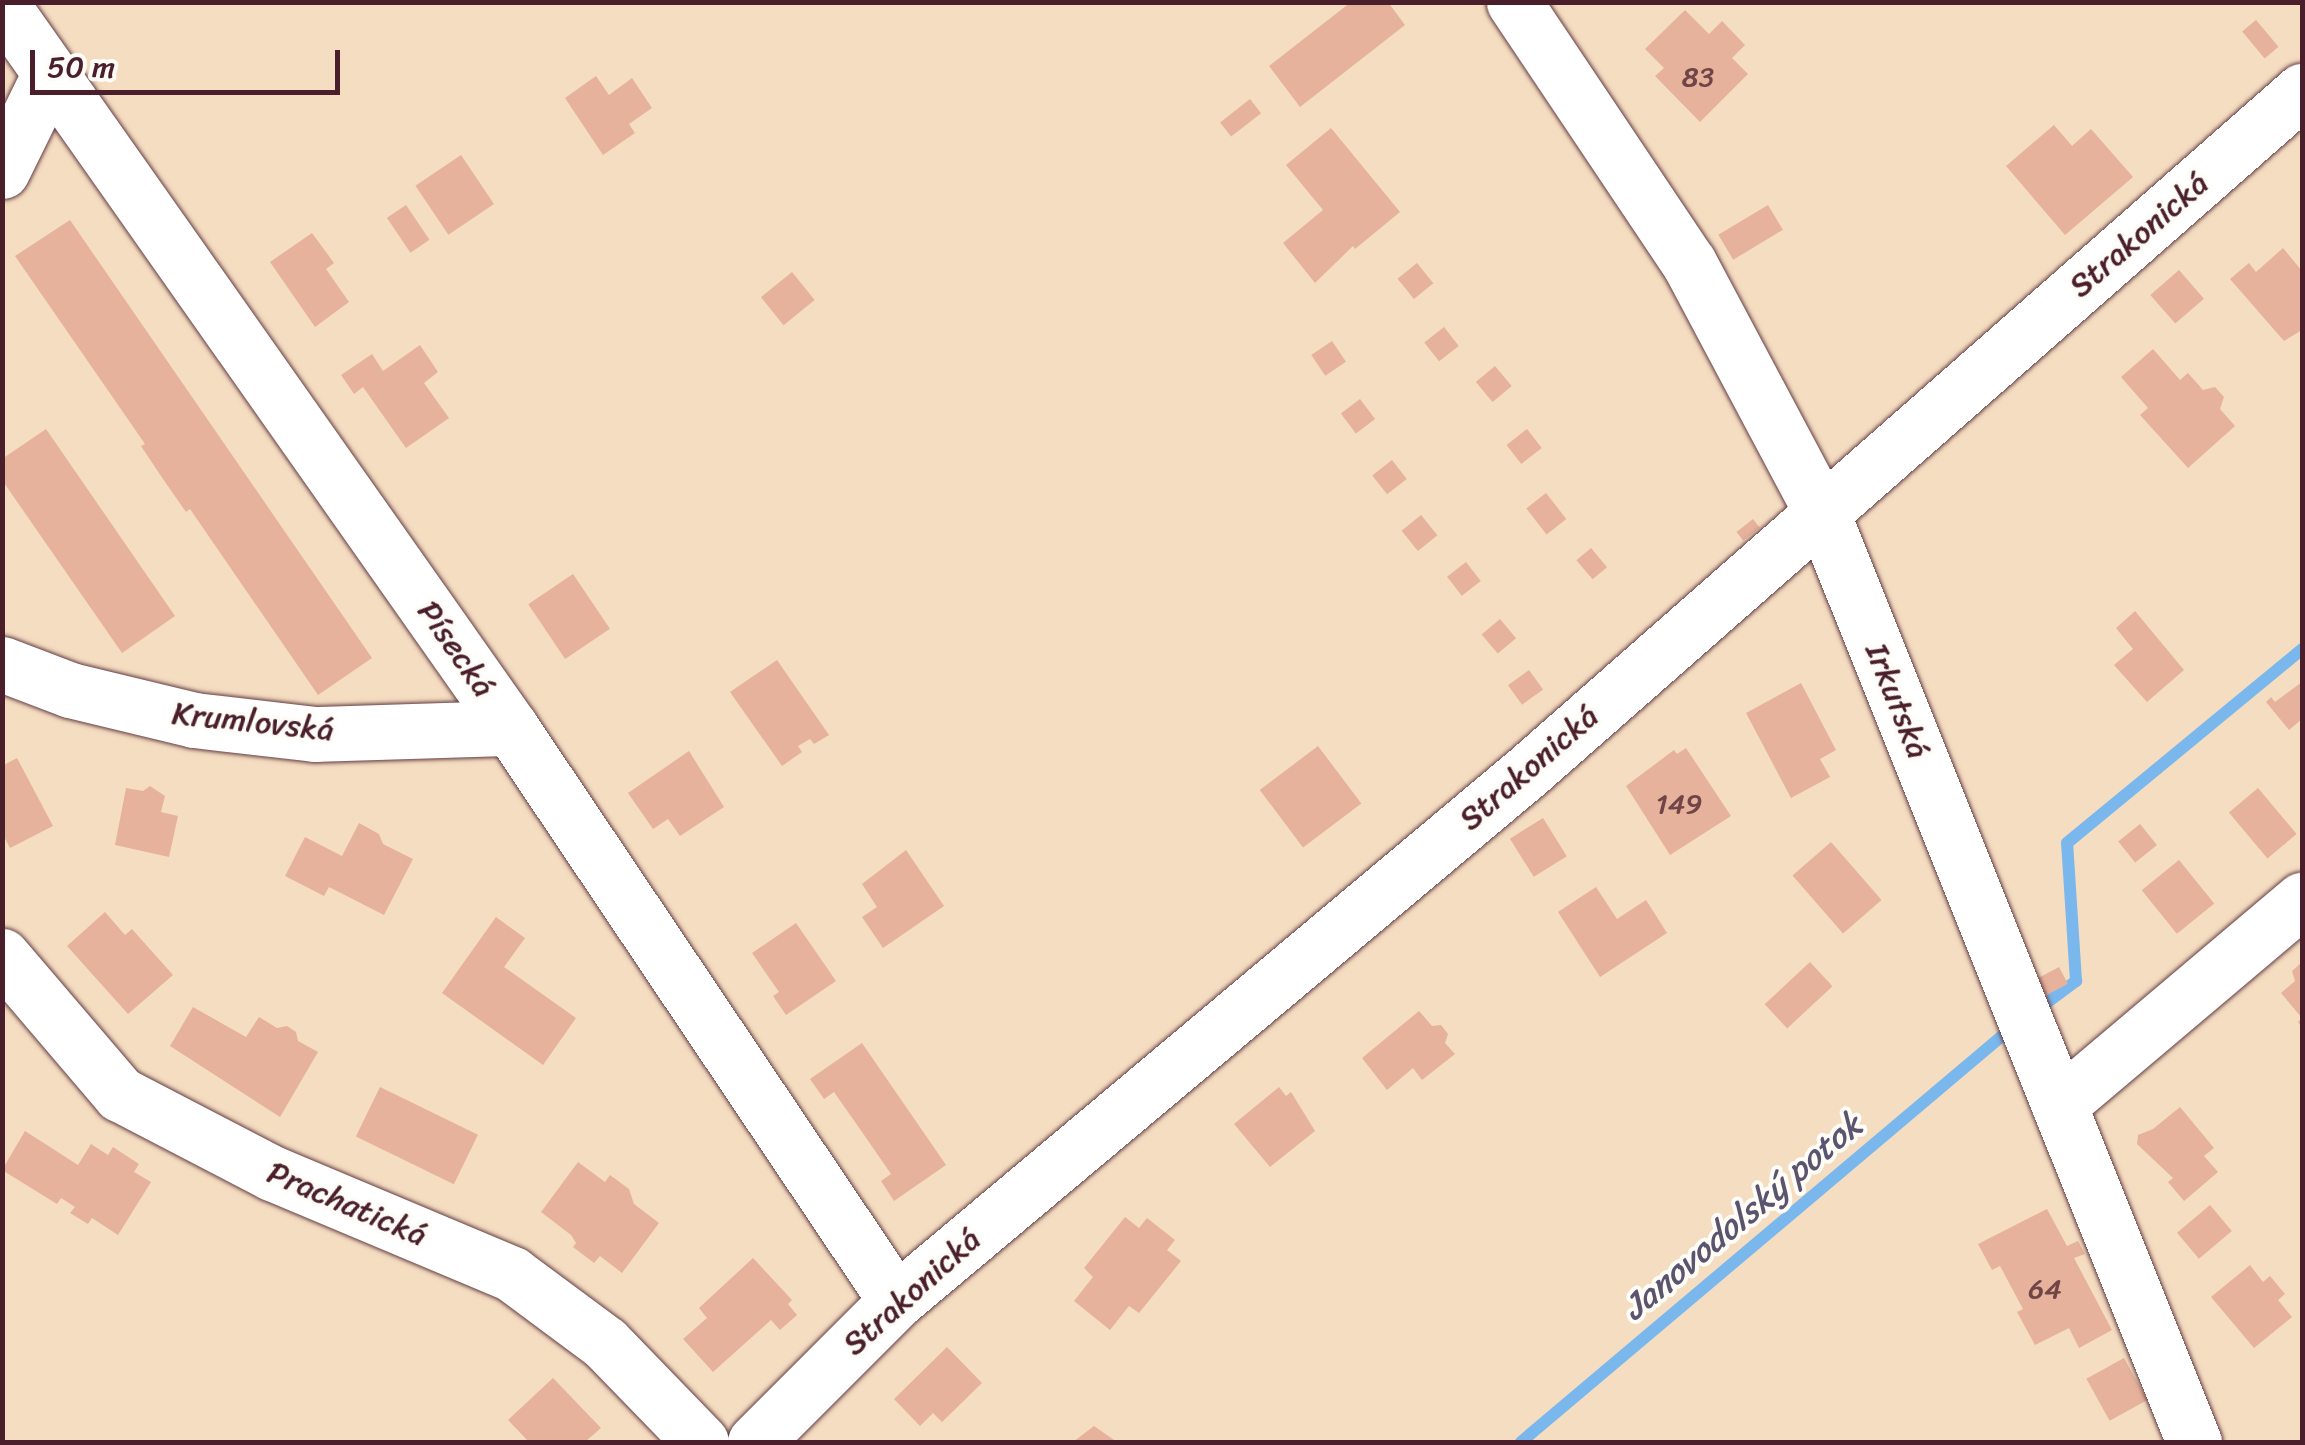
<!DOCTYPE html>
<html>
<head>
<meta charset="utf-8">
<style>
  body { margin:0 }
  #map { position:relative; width:2305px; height:1445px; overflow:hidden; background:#f5ddc1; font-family:Sriracha,sans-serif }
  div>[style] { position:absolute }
  .stream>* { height:12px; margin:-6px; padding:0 6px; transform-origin:6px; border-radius:6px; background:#7ab7ec }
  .building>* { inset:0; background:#e6b29b; transform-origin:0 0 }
  .roads { filter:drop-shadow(0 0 2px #643c42) drop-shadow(0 0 2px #643c42) }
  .minor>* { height:55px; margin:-27.5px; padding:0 27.5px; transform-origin:27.5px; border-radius:27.5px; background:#fff }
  span { translate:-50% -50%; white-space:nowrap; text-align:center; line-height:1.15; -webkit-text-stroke:8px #fdfcf7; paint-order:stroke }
  .number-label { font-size:28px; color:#714447 }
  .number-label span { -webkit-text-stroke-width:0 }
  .street-label { font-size:32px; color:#4a1f2b }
  .water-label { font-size:35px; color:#5b546f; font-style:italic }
  .frame { position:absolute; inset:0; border:5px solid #4a1f2b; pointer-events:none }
  .scale { position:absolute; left:30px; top:50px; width:310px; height:45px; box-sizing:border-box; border:5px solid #4a1f2b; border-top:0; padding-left:12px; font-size:30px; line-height:35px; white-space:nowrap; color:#4a1f2b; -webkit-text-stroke:8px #fdfcf7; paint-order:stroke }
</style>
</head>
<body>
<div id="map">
  <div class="stream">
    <i style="left:2037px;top:1010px;width:49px;rotate:-36.6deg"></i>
    <i style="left:2076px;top:981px;width:138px;rotate:-93.7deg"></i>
    <i style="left:2067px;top:843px;width:305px;rotate:-39.5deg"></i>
    <i style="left:1521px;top:1442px;width:629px;rotate:-40.17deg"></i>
  </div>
  <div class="building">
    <i style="clip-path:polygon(1351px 2px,1388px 2px,1405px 25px,1300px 107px,1269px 66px)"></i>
    <i style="clip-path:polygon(1685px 10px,1709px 34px,1722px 21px,1745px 45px,1732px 58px,1748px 74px,1700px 122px,1655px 76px,1664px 68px,1645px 49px)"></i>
    <i style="left:2256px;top:20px;width:35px;height:18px;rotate:50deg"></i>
    <i style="clip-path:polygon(596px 76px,609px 95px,632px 78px,652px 108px,629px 124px,635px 133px,603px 155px,565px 98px)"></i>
    <i style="left:1250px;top:99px;width:18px;height:38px;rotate:52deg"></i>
    <i style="clip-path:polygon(2054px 125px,2072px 146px,2091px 129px,2133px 177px,2065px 235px,2006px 166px)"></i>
    <i style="clip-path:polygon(1331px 128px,1400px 212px,1355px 249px,1353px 246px,1315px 283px,1283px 243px,1323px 210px,1286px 165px)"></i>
    <i style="left:461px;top:155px;width:59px;height:55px;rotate:56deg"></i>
    <i style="left:406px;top:205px;width:42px;height:23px;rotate:56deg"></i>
    <i style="left:1768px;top:205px;width:29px;height:58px;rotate:59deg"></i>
    <i style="clip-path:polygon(70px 220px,372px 658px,318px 695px,190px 509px,186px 512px,163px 479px,141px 446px,145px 444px,15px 256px)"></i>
    <i style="clip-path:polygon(312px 233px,334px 263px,326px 269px,349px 302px,315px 327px,270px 262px)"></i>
    <i style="clip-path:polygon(2283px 248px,2302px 271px,2302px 330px,2284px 341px,2230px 279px,2249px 263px,2256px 272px)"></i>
    <i style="left:1417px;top:263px;width:26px;height:25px;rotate:51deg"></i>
    <i style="left:2179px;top:270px;width:38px;height:38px;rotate:49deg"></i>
    <i style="left:792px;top:272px;width:36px;height:40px;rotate:51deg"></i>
    <i style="left:1444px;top:327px;width:24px;height:25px;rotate:52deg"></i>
    <i style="left:1332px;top:341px;width:25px;height:25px;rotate:56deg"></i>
    <i style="clip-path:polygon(420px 345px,438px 372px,424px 383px,449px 418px,406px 448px,363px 387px,354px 394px,341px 375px,372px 354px,383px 371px)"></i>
    <i style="clip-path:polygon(2153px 349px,2180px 380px,2188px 373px,2203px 390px,2215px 387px,2224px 397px,2220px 409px,2235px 426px,2188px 468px,2140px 415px,2148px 408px,2121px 377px)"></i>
    <i style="left:1495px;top:366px;width:26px;height:25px;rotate:50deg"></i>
    <i style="left:1360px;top:399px;width:25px;height:24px;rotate:53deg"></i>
    <i style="clip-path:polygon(46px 429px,175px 616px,122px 653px,2px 480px,2px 459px)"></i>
    <i style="left:1527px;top:429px;width:24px;height:26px;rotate:52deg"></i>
    <i style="left:1392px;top:460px;width:24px;height:25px;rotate:52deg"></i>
    <i style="left:1546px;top:493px;width:33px;height:25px;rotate:52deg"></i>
    <i style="left:1421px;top:515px;width:26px;height:25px;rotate:51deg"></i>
    <i style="left:1753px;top:519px;width:11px;height:21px;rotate:52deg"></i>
    <i style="left:1591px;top:548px;width:25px;height:19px;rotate:50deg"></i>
    <i style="left:1466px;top:562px;width:24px;height:24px;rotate:52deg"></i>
    <i style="left:573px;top:574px;width:66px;height:54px;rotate:56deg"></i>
    <i style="clip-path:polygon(2135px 611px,2184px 670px,2147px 702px,2114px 665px,2133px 649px,2116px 628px)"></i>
    <i style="left:1500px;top:619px;width:25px;height:24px;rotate:50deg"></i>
    <i style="clip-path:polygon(777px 660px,829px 735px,814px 744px,810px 739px,798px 746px,802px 752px,782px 766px,730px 692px)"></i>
    <i style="left:1529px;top:670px;width:24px;height:26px;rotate:54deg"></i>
    <i style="clip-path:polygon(2302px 682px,2302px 719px,2289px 730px,2266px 702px,2271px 697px,2275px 702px)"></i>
    <i style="clip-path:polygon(1801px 683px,1836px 750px,1820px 759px,1830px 777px,1791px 798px,1746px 713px)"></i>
    <i style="left:1318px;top:746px;width:72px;height:73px;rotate:53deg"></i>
    <i style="clip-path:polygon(1686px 748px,1731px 816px,1670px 855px,1626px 786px,1674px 750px,1677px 754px)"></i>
    <i style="clip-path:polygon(689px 751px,724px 807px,680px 836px,668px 819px,653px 829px,628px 793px)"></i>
    <i style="clip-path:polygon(17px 758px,53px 826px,10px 848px,2px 833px,2px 766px)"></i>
    <i style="clip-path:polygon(150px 786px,165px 796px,161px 812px,178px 816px,169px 857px,115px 845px,126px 788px,143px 791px)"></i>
    <i style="left:2258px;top:788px;width:60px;height:38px;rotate:50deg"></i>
    <i style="left:1543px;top:818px;width:45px;height:39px;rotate:58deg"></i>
    <i style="clip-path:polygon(359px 823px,379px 834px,383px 844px,413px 859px,384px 915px,329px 887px,324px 896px,285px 876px,305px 837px,342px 856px)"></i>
    <i style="left:2140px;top:824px;width:27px;height:28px;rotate:51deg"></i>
    <i style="left:1831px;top:842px;width:77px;height:51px;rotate:49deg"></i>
    <i style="clip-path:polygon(906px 850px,944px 906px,883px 948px,862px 917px,877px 907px,862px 884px)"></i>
    <i style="left:2179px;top:860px;width:56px;height:48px;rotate:51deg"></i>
    <i style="clip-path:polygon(1596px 887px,1617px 919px,1646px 900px,1667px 933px,1600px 977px,1558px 912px)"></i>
    <i style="clip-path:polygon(105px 912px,125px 935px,132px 929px,173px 975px,128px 1014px,67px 946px)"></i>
    <i style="clip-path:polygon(496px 917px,525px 938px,504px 967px,576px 1018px,543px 1065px,442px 993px)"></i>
    <i style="clip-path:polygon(796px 923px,836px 981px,786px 1015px,773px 996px,779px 992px,752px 953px)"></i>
    <i style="left:1810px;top:962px;width:33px;height:62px;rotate:47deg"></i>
    <i style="clip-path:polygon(2302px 962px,2302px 1028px,2298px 1022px,2302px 1018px,2281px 993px,2295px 981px,2292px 971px)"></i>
    <i style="left:2059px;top:967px;width:19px;height:25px;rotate:62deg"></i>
    <i style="clip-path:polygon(193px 1007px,246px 1037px,259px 1017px,277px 1028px,287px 1026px,296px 1032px,298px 1041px,318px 1052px,280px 1117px,170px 1046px)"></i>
    <i style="clip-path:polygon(1419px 1011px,1432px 1026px,1441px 1025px,1448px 1034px,1445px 1043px,1455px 1054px,1422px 1080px,1413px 1068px,1387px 1090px,1362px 1058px)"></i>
    <i style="clip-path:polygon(862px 1043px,946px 1165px,894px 1201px,881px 1181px,891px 1174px,862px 1132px,834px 1092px,824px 1099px,810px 1079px)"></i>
    <i style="left:380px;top:1087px;width:109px;height:55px;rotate:26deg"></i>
    <i style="clip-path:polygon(1279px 1087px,1286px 1096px,1291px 1092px,1315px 1131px,1270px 1167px,1234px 1124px)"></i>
    <i style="clip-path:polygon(2180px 1107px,2214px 1148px,2204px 1156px,2218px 1172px,2184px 1201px,2168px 1182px,2173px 1178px,2137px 1144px,2138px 1135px,2153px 1129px)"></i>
    <i style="clip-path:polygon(25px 1131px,78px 1165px,91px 1144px,108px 1155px,113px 1147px,139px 1164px,134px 1172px,151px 1182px,118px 1235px,92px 1218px,88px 1224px,70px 1213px,75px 1207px,61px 1198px,57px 1204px,2px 1170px)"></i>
    <i style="clip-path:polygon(578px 1162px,605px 1182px,610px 1175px,629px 1189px,634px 1204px,659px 1223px,622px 1273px,600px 1256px,594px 1263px,573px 1247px,576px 1243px,571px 1235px,541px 1212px)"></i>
    <i style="left:2210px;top:1205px;width:34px;height:43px;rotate:50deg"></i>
    <i style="clip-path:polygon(2047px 1209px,2067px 1246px,2078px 1241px,2085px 1254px,2074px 1258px,2112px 1330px,2079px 1348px,2069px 1328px,2035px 1345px,2017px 1312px,2023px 1309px,2000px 1266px,1992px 1270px,1978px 1244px)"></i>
    <i style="clip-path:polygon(1125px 1217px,1139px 1228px,1147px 1218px,1175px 1240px,1167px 1250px,1181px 1261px,1139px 1313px,1129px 1306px,1110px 1330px,1074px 1301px,1093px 1277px,1084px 1268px)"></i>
    <i style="clip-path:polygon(753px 1258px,792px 1300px,788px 1304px,797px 1315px,780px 1330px,771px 1320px,713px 1372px,683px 1339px,707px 1318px,699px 1308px)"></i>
    <i style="clip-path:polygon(2250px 1265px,2263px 1282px,2270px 1276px,2285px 1294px,2278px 1300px,2292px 1317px,2254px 1348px,2211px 1297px)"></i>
    <i style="clip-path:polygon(947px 1347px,982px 1383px,942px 1422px,933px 1413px,920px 1426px,894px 1399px)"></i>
    <i style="left:2124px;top:1358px;width:48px;height:43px;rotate:61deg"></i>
    <i style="clip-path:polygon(553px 1378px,601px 1428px,585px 1442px,529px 1442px,508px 1420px)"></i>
    <i style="clip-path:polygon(1094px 1426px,1117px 1442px,1073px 1442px)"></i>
  </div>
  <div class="roads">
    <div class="minor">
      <i style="left:1514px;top:2px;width:314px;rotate:56.2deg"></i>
      <i style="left:1689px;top:263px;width:283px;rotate:62deg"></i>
      <i style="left:1822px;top:513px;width:1001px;rotate:68.18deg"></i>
      <i style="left:2px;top:5px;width:884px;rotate:54.85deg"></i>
      <i style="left:511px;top:728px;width:690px;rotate:56.1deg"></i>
      <i style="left:2px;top:171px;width:109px;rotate:-63.9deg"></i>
      <i style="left:2px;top:664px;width:73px;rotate:20.9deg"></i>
      <i style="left:70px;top:690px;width:128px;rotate:13.6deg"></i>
      <i style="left:194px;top:720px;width:122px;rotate:6.6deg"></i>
      <i style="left:315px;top:734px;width:196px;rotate:-1.8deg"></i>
      <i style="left:2px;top:956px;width:182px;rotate:49.5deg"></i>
      <i style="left:120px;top:1094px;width:171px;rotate:27.5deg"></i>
      <i style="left:272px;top:1173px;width:260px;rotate:22.8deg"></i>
      <i style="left:512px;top:1274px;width:116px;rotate:36.6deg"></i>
      <i style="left:605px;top:1343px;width:138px;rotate:45.9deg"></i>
      <i style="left:2059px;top:1105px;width:318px;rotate:-40.2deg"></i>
      <i style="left:755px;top:1442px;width:199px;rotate:-45deg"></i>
      <i style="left:896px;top:1301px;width:826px;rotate:-39.99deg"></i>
      <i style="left:1529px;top:770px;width:1029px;rotate:-41.3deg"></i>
    </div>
  </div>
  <div class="number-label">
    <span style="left:1698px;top:77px">83</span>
    <span style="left:1679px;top:804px">149</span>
    <span style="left:2045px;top:1289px">64</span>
  </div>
  <div class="street-label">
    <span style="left:2139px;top:235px;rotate:-41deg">Strakonická</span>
    <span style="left:456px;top:649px;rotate:55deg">Písecká</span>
    <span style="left:1897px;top:701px;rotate:68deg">Irkutská</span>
    <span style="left:253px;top:722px;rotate:6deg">Krumlovská</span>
    <span style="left:1529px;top:768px;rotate:-41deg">Strakonická</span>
    <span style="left:347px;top:1204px;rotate:23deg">Prachatická</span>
    <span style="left:912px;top:1292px;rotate:-42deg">Strakonická</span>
  </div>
  <div class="water-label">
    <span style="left:1742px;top:1216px;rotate:-40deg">Janovodolský potok</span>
  </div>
  <div class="frame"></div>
  <div class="scale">50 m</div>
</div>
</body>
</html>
